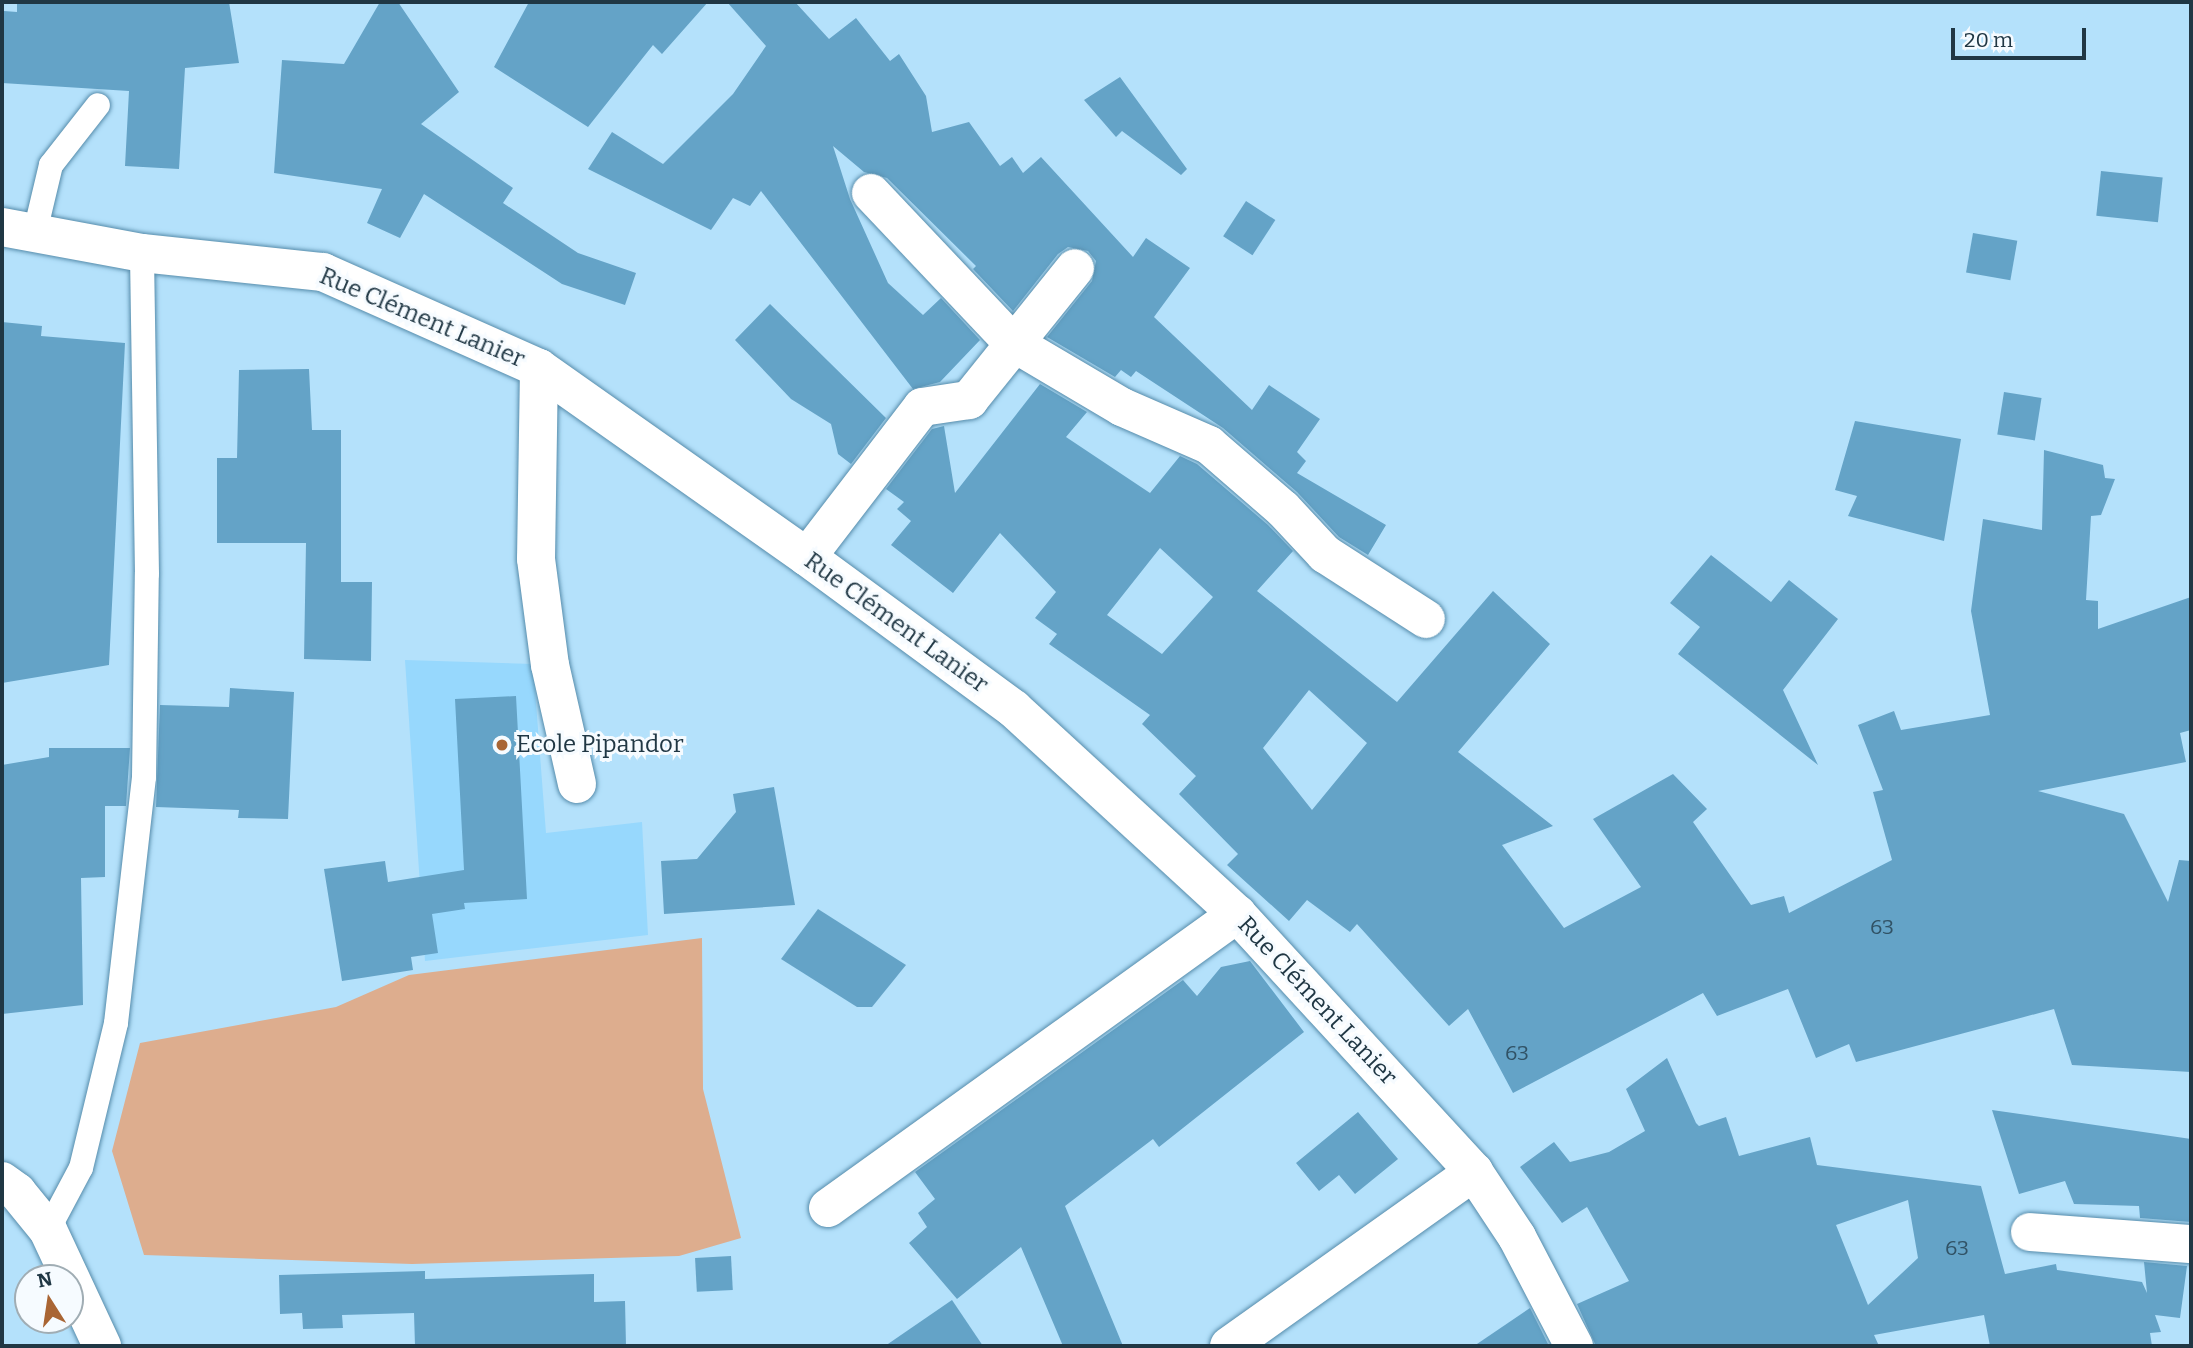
<!DOCTYPE html>
<html>
<head>
<meta charset="utf-8">
<style>
  body { margin:0 }
  #map { position:relative; width:2193px; height:1348px; overflow:hidden; background:#b4e1fb; font-family:Bitter,serif }
  div>[style] { position:absolute }
  .built>* { inset:0; background:#97d8fd }
  .green>* { inset:0; background:#ddad8e }
  .building>* { inset:0; background:#64a3c7; transform-origin:0 0 }
  .roads { filter:drop-shadow(0 0 2px #568cab) drop-shadow(0 0 2px #568cab) }
  .service>* { height:24px; margin:-12px; padding:0 12px; transform-origin:12px; border-radius:12px; background:#fff }
  .minor>* { height:38px; margin:-19px; padding:0 19px; transform-origin:19px; border-radius:19px; background:#fff }
  .dots>* { width:19px; height:19px; translate:-50% -50%; box-sizing:border-box; border:4px solid #f6fbff; border-radius:50% }
  span { translate:-50% -50%; white-space:nowrap; text-align:center; line-height:1.15; -webkit-text-stroke:6px #f6fbff; paint-order:stroke }
  .number-label { font-size:21px; color:#315265 }
  .number-label span { -webkit-text-stroke-width:0 }
  .street-label { font-size:24px; color:#203744 }
  .poi-label { font-size:24px; color:#203744 }
  .left { translate:0 -50%; text-align:left }
  .frame { position:absolute; inset:0; border:4px solid #203744; pointer-events:none }
  .north { position:absolute; left:14px; top:1264px; width:70px; height:70px; box-sizing:border-box; background:#f6fbff; border:2px solid #a0adb4; border-radius:50%; rotate:348deg; font-size:19px; font-weight:700; line-height:28px; text-align:center; color:#203744 }
  .north::after { content:''; display:block; margin:auto; width:24px; height:32px; background:#a96534; clip-path:polygon(50% 0,100% 100%,50% 72%,0 100%) }
  .scale { position:absolute; left:1951px; top:28px; width:135px; height:32px; box-sizing:border-box; border:4px solid #203744; border-top:0; padding-left:9px; font-size:21px; line-height:24px; white-space:nowrap; color:#203744; -webkit-text-stroke:5px #f6fbff; paint-order:stroke }
</style>
</head>
<body>
<div id="map">
  <div class="built">
    <i style="clip-path:polygon(405px 660px,533px 664px,546px 833px,642px 822px,648px 935px,425px 961px)"></i>
  </div>
  <div class="green">
    <i style="clip-path:polygon(702px 938px,703px 1089px,741px 1238px,679px 1256px,412px 1264px,144px 1255px,112px 1151px,140px 1043px,336px 1007px,409px 975px)"></i>
  </div>
  <div class="building">
    <i style="clip-path:polygon(17px 2px,229px 2px,239px 63px,185px 68px,179px 169px,125px 166px,129px 91px,2px 83px,4px 11px,17px 12px)"></i>
    <i style="clip-path:polygon(380px 2px,398px 2px,459px 92px,421px 124px,513px 188px,503px 203px,578px 253px,636px 273px,625px 305px,562px 284px,424px 194px,400px 238px,367px 223px,382px 189px,274px 173px,282px 60px,344px 64px)"></i>
    <i style="clip-path:polygon(529px 2px,708px 2px,662px 54px,653px 45px,588px 127px,494px 67px)"></i>
    <i style="clip-path:polygon(727px 2px,795px 2px,829px 39px,856px 18px,890px 61px,899px 54px,926px 96px,932px 132px,969px 122px,1000px 166px,1012px 157px,1023px 173px,1041px 157px,1133px 257px,1146px 238px,1190px 268px,1154px 317px,1252px 410px,1269px 385px,1320px 419px,1297px 452px,1306px 461px,1297px 473px,1386px 525px,1368px 555px,1339px 537px,1297px 492px,1223px 428px,1136px 371px,1131px 377px,1121px 370px,1115px 377px,1047px 337px,1092px 281px,1096px 261px,1088px 251px,1068px 247px,1058px 254px,1013px 311px,973px 269px,976px 266px,887px 178px,864px 172px,833px 146px,850px 199px,888px 283px,923px 315px,941px 298px,980px 340px,940px 382px,913px 389px,761px 191px,750px 206px,733px 198px,711px 230px,588px 169px,612px 132px,663px 164px,733px 94px,766px 46px)"></i>
    <i style="clip-path:polygon(1120px 77px,1187px 169px,1181px 175px,1122px 131px,1116px 137px,1084px 100px)"></i>
    <i style="left:2101px;top:171px;width:62px;height:45px;rotate:6deg"></i>
    <i style="left:1246px;top:201px;width:35px;height:42px;rotate:33deg"></i>
    <i style="left:1973px;top:233px;width:45px;height:40px;rotate:10deg"></i>
    <i style="clip-path:polygon(770px 304px,886px 418px,851px 464px,838px 454px,831px 424px,791px 399px,735px 340px)"></i>
    <i style="clip-path:polygon(2px 322px,42px 326px,41px 336px,125px 343px,109px 665px,2px 683px)"></i>
    <i style="clip-path:polygon(309px 369px,312px 430px,341px 430px,341px 582px,372px 582px,371px 661px,304px 659px,306px 543px,217px 543px,217px 458px,237px 458px,239px 370px)"></i>
    <i style="clip-path:polygon(evenodd,1040px 384px,1087px 412px,1066px 437px,1150px 493px,1180px 456px,1197px 464px,1268px 525px,1293px 551px,1257px 591px,1397px 702px,1493px 591px,1550px 644px,1458px 752px,1553px 826px,1502px 845px,1564px 928px,1641px 887px,1593px 819px,1673px 774px,1707px 809px,1693px 822px,1751px 905px,1784px 896px,1789px 913px,1892px 860px,1873px 792px,1883px 790px,1858px 725px,1894px 711px,1901px 730px,1990px 715px,1971px 611px,1983px 519px,2042px 530px,2044px 450px,2103px 465px,2105px 478px,2115px 479px,2101px 515px,2091px 516px,2086px 600px,2098px 601px,2098px 629px,2191px 597px,2191px 730px,2180px 733px,2186px 762px,2038px 791px,2124px 814px,2168px 902px,2179px 860px,2191px 861px,2191px 1072px,2072px 1065px,2054px 1009px,1856px 1062px,1849px 1044px,1816px 1058px,1788px 989px,1717px 1016px,1703px 993px,1513px 1093px,1468px 1009px,1449px 1026px,1357px 924px,1350px 932px,1307px 900px,1289px 921px,1227px 865px,1238px 854px,1179px 794px,1196px 776px,1142px 724px,1150px 715px,1049px 644px,1057px 634px,1035px 618px,1056px 592px,1000px 533px,953px 593px,891px 545px,911px 521px,897px 509px,904px 502px,886px 489px,932px 429px,944px 426px,955px 493px,1040px 384px,1160px 548px,1213px 597px,1162px 654px,1107px 615px,1160px 548px,1040px 384px,1309px 690px,1367px 743px,1312px 810px,1263px 748px,1309px 690px)"></i>
    <i style="left:2004px;top:392px;width:38px;height:43px;rotate:9deg"></i>
    <i style="clip-path:polygon(1855px 421px,1961px 439px,1944px 541px,1848px 516px,1857px 496px,1835px 490px)"></i>
    <i style="clip-path:polygon(1711px 555px,1771px 602px,1789px 580px,1838px 619px,1783px 690px,1818px 765px,1678px 654px,1700px 627px,1670px 603px)"></i>
    <i style="clip-path:polygon(230px 688px,294px 692px,288px 819px,238px 818px,239px 810px,156px 807px,160px 705px,229px 707px)"></i>
    <i style="clip-path:polygon(516px 696px,527px 899px,464px 903px,465px 909px,432px 914px,438px 953px,411px 957px,413px 970px,342px 981px,324px 869px,385px 861px,388px 882px,464px 870px,455px 699px)"></i>
    <i style="clip-path:polygon(49px 748px,130px 748px,126px 806px,105px 806px,105px 877px,81px 878px,83px 1005px,2px 1014px,2px 765px,49px 757px)"></i>
    <i style="clip-path:polygon(774px 787px,795px 905px,664px 914px,661px 861px,697px 859px,736px 812px,733px 794px)"></i>
    <i style="clip-path:polygon(818px 909px,906px 965px,872px 1007px,857px 1007px,781px 959px)"></i>
    <i style="clip-path:polygon(1250px 961px,1304px 1032px,1159px 1147px,1153px 1139px,1065px 1206px,1123px 1346px,1063px 1346px,1021px 1247px,957px 1299px,909px 1243px,927px 1227px,918px 1213px,935px 1199px,915px 1172px,1183px 980px,1197px 996px,1221px 967px)"></i>
    <i style="clip-path:polygon(evenodd,1667px 1058px,1696px 1123px,1699px 1126px,1726px 1117px,1739px 1156px,1810px 1137px,1817px 1165px,1981px 1186px,2005px 1274px,2056px 1264px,2057px 1270px,2142px 1282px,2147px 1293px,2144px 1262px,2187px 1266px,2180px 1318px,2155px 1315px,2161px 1332px,2150px 1333px,2152px 1346px,1990px 1346px,1984px 1315px,1874px 1335px,1879px 1346px,1596px 1346px,1577px 1304px,1629px 1281px,1587px 1207px,1562px 1223px,1520px 1167px,1554px 1142px,1570px 1162px,1609px 1152px,1645px 1131px,1626px 1089px,1667px 1058px,1908px 1200px,1918px 1258px,1868px 1305px,1836px 1225px,1908px 1200px)"></i>
    <i style="clip-path:polygon(1992px 1110px,2191px 1139px,2191px 1222px,2140px 1218px,2139px 1206px,2074px 1204px,2065px 1181px,2019px 1194px)"></i>
    <i style="clip-path:polygon(1358px 1112px,1398px 1159px,1355px 1194px,1339px 1175px,1319px 1191px,1296px 1163px)"></i>
    <i style="left:731px;top:1256px;width:34px;height:36px;rotate:87deg"></i>
    <i style="clip-path:polygon(425px 1271px,425px 1279px,594px 1274px,594px 1302px,625px 1301px,626px 1346px,415px 1346px,414px 1313px,342px 1315px,343px 1328px,303px 1329px,302px 1313px,280px 1314px,279px 1275px)"></i>
    <i style="clip-path:polygon(952px 1300px,983px 1346px,885px 1346px)"></i>
    <i style="clip-path:polygon(1530px 1308px,1549px 1346px,1474px 1346px)"></i>
  </div>
  <div class="roads">
    <div class="service">
      <i style="left:35px;top:232px;width:69px;rotate:-76.6deg"></i>
      <i style="left:51px;top:165px;width:76px;rotate:-51.9deg"></i>
      <i style="left:48px;top:1230px;width:70px;rotate:-62deg"></i>
      <i style="left:81px;top:1168px;width:149px;rotate:-76.4deg"></i>
      <i style="left:116px;top:1023px;width:248px;rotate:-83.5deg"></i>
      <i style="left:144px;top:777px;width:203px;rotate:-89.2deg"></i>
      <i style="left:147px;top:574px;width:321px;rotate:-90.9deg"></i>
    </div>
    <div class="minor">
      <i style="left:871px;top:193px;width:205px;rotate:46.6deg"></i>
      <i style="left:1012px;top:342px;width:128px;rotate:30.6deg"></i>
      <i style="left:1122px;top:407px;width:95px;rotate:23.6deg"></i>
      <i style="left:1209px;top:445px;width:98px;rotate:40.9deg"></i>
      <i style="left:1283px;top:509px;width:62px;rotate:47deg"></i>
      <i style="left:1325px;top:554px;width:120px;rotate:32.8deg"></i>
      <i style="left:2px;top:227px;width:142px;rotate:10.5deg"></i>
      <i style="left:142px;top:253px;width:182px;rotate:6deg"></i>
      <i style="left:323px;top:272px;width:236px;rotate:24deg"></i>
      <i style="left:539px;top:368px;width:328px;rotate:35.2deg"></i>
      <i style="left:807px;top:557px;width:257px;rotate:36.3deg"></i>
      <i style="left:1014px;top:709px;width:303px;rotate:42.6deg"></i>
      <i style="left:1237px;top:914px;width:350px;rotate:47.4deg"></i>
      <i style="left:1474px;top:1172px;width:78px;rotate:56.5deg"></i>
      <i style="left:1517px;top:1237px;width:123px;rotate:62.4deg"></i>
      <i style="left:539px;top:368px;width:191px;rotate:90.9deg"></i>
      <i style="left:536px;top:559px;width:107px;rotate:82.5deg"></i>
      <i style="left:550px;top:665px;width:122px;rotate:77.2deg"></i>
      <i style="left:807px;top:557px;width:189px;rotate:-52.5deg"></i>
      <i style="left:922px;top:407px;width:48px;rotate:-8.5deg"></i>
      <i style="left:969px;top:400px;width:169px;rotate:-51.2deg"></i>
      <i style="left:2px;top:1181px;width:19px;rotate:36deg"></i>
      <i style="left:17px;top:1192px;width:49px;rotate:50.8deg"></i>
      <i style="left:48px;top:1230px;width:128px;rotate:65deg"></i>
      <i style="left:828px;top:1208px;width:504px;rotate:-35.71deg"></i>
      <i style="left:2030px;top:1232px;width:161px;rotate:4.3deg"></i>
      <i style="left:1229px;top:1346px;width:301px;rotate:-35.4deg"></i>
    </div>
  </div>
  <div class="dots">
    <i style="left:502px;top:745px;background:#a96534"></i>
  </div>
  <div class="number-label">
    <span style="left:1882px;top:927px">63</span>
    <span style="left:1517px;top:1053px">63</span>
    <span style="left:1957px;top:1248px">63</span>
  </div>
  <div class="street-label">
    <span style="left:422px;top:318px;rotate:23deg">Rue Clément Lanier</span>
    <span style="left:896px;top:623px;rotate:36deg">Rue Clément Lanier</span>
    <span style="left:1317px;top:1001px;rotate:47deg">Rue Clément Lanier</span>
  </div>
  <div class="poi-label">
    <span class="left" style="left:516px;top:745px">Ecole Pipandor</span>
  </div>
  <div class="frame"></div>
  <div class="north">N</div>
  <div class="scale">20 m</div>
</div>
</body>
</html>
